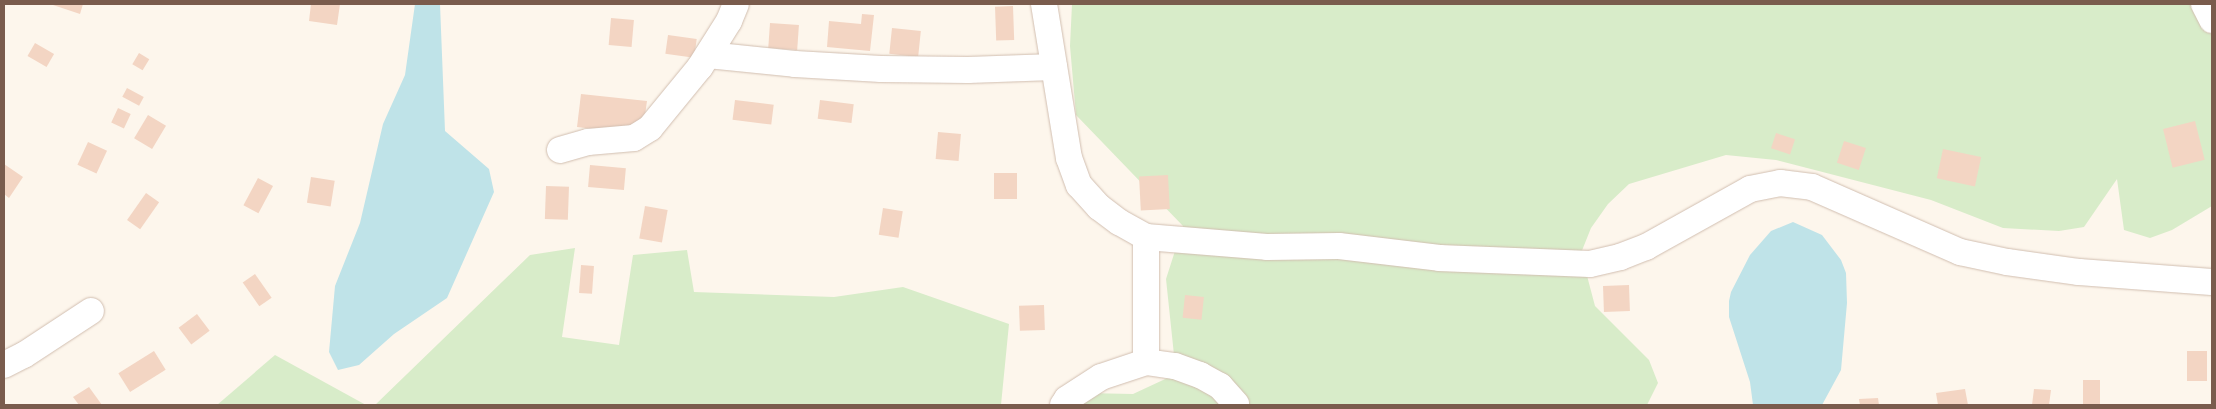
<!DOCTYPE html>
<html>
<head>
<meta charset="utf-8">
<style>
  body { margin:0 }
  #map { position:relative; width:2216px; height:409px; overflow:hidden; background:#fdf6ec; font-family:"Nunito Sans",sans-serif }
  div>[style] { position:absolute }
  .green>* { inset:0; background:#d8ecc9 }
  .water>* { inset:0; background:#bfe3e8 }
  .building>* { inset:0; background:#f3d5c3; transform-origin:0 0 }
  .roads { filter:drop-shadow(0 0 1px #d1beb0) drop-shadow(0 0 1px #d1beb0) }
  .minor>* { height:26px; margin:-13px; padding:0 13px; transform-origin:13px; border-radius:13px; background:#fff }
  span { translate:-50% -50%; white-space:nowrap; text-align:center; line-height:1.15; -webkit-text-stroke:4px #fffaf3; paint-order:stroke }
  .frame { position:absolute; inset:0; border:5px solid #7a5c4d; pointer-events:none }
</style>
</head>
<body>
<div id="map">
  <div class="green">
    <i style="clip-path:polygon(1072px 4px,2212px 4px,2212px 206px,2172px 230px,2150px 238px,2124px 230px,2117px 179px,2084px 227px,2059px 231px,2003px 228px,1931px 200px,1776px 160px,1726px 155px,1629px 184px,1608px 204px,1591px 228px,1581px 253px,1595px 306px,1649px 360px,1658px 383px,1647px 405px,1080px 405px,1085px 393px,1133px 394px,1176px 374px,1166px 279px,1183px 226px,1076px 115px,1070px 46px)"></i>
    <i style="clip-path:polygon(575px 248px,562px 337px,619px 345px,633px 255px,687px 250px,694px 292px,834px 297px,903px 287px,1009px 324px,1001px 405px,375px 405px,530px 255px)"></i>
    <i style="clip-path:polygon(275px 355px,366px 405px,217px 405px)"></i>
  </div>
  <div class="water">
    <i style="clip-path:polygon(415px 4px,440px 4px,445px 131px,489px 169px,494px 192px,447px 298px,394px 334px,359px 365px,338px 370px,329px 352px,335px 286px,360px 223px,383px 124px,405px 75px)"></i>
    <i style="clip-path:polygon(1793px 222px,1822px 235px,1841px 260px,1846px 273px,1847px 303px,1841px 370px,1822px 405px,1753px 405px,1750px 382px,1729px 317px,1729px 301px,1731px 292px,1750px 255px,1771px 231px)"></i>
  </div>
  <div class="building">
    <i style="clip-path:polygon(50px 4px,83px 4px,80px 14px)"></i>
    <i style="clip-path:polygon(311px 4px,340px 4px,337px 25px,309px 21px)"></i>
    <i style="left:1013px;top:6px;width:34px;height:18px;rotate:88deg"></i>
    <i style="clip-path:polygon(862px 14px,874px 15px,870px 51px,827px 47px,829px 21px,861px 24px)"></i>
    <i style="left:611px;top:18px;width:23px;height:27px;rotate:5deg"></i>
    <i style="left:770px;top:23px;width:29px;height:25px;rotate:4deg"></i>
    <i style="left:892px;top:28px;width:29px;height:26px;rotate:6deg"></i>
    <i style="left:668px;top:35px;width:29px;height:19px;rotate:8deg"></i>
    <i style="left:35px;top:43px;width:22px;height:15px;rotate:30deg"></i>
    <i style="left:139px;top:53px;width:12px;height:13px;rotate:31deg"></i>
    <i style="left:127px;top:88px;width:19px;height:10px;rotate:28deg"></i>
    <i style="clip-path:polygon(581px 94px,647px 101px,644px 122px,611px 131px,577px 127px)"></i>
    <i style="left:735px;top:100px;width:39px;height:20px;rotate:7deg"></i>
    <i style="left:820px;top:100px;width:34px;height:19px;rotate:7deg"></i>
    <i style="left:118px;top:108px;width:14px;height:16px;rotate:25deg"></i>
    <i style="left:148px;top:115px;width:21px;height:27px;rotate:31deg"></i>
    <i style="left:2195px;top:121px;width:40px;height:33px;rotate:76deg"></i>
    <i style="left:938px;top:132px;width:23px;height:27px;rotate:5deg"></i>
    <i style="left:1776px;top:133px;width:20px;height:16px;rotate:18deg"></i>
    <i style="left:1844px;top:141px;width:23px;height:23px;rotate:18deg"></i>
    <i style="left:88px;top:142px;width:21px;height:25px;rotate:25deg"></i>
    <i style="left:1943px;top:149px;width:39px;height:30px;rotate:12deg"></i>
    <i style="clip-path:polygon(4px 164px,23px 177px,9px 198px,4px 194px)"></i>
    <i style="left:590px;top:165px;width:36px;height:22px;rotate:5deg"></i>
    <i style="left:994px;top:173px;width:23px;height:26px"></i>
    <i style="left:1168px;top:175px;width:34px;height:29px;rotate:87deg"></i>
    <i style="left:311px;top:177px;width:24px;height:26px;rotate:9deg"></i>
    <i style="left:258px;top:178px;width:17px;height:31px;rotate:28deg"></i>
    <i style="left:546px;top:186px;width:23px;height:33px;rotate:2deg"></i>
    <i style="left:146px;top:193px;width:16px;height:33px;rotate:35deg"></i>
    <i style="left:645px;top:206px;width:23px;height:33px;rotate:10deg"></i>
    <i style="left:883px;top:208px;width:20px;height:27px;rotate:9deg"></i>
    <i style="left:581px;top:265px;width:13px;height:28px;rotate:4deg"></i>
    <i style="left:255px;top:274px;width:29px;height:15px;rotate:55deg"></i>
    <i style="left:1629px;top:285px;width:26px;height:26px;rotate:88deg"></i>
    <i style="left:1185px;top:295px;width:19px;height:23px;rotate:6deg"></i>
    <i style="left:1044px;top:305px;width:25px;height:25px;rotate:88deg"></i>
    <i style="left:197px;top:314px;width:21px;height:23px;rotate:53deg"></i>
    <i style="left:154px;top:351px;width:22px;height:42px;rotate:58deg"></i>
    <i style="left:2187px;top:351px;width:20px;height:30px"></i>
    <i style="left:2083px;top:380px;width:17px;height:25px"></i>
    <i style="clip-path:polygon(89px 387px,102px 405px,79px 405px,73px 397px)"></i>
    <i style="clip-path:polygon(1965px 389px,1968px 405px,1938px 405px,1936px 393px)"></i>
    <i style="clip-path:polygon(2034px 389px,2051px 390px,2049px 405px,2032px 405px)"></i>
    <i style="clip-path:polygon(1878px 398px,1879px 405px,1860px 405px,1859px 399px)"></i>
  </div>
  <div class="roads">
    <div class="minor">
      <i style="left:1044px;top:4px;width:156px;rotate:80.8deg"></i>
      <i style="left:1069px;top:158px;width:29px;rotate:70deg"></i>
      <i style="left:1079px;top:185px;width:30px;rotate:48deg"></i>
      <i style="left:1099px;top:207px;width:25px;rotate:37deg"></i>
      <i style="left:1119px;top:222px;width:31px;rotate:29deg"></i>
      <i style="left:1146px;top:237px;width:121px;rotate:4.7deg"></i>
      <i style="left:1267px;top:247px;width:72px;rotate:-0.8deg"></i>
      <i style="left:1339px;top:246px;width:101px;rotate:6.8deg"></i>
      <i style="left:1439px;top:258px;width:151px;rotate:2.3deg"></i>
      <i style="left:1590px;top:264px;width:31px;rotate:-13deg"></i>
      <i style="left:1620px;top:257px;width:28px;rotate:-21deg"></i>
      <i style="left:1646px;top:247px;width:119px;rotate:-29.1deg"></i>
      <i style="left:1750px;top:189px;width:31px;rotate:-11deg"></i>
      <i style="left:1780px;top:183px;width:32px;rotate:7deg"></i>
      <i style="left:1812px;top:187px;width:162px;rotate:23.7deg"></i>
      <i style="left:1960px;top:252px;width:48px;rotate:12deg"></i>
      <i style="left:2007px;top:262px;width:73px;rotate:7.9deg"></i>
      <i style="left:2079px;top:272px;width:133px;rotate:4.3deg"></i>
      <i style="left:2204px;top:4px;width:18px;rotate:63deg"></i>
      <i style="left:708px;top:55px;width:87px;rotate:5.9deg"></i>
      <i style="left:795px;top:64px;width:86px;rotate:3.3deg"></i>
      <i style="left:881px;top:69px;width:87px;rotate:0.7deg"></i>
      <i style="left:968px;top:70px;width:86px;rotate:-2deg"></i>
      <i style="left:560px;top:150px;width:29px;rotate:-16deg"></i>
      <i style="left:588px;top:142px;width:46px;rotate:-5deg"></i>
      <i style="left:634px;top:138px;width:19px;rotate:-32deg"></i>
      <i style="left:650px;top:128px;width:79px;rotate:-50.7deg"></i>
      <i style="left:700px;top:67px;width:54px;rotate:-57.8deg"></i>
      <i style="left:729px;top:21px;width:18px;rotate:-68deg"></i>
      <i style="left:1146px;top:362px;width:29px;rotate:8deg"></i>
      <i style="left:1175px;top:366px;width:27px;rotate:20deg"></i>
      <i style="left:1200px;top:375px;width:23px;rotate:29deg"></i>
      <i style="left:1220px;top:386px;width:24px;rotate:48deg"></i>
      <i style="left:4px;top:365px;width:22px;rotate:-27deg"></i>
      <i style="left:24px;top:355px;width:80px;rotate:-33.3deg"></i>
      <i style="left:1063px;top:405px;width:7px;rotate:-56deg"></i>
      <i style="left:1067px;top:399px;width:40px;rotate:-32.9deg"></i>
      <i style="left:1101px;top:377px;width:47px;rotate:-18.4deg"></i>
      <i style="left:1146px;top:362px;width:125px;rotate:-90deg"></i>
    </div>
  </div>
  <div class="frame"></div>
</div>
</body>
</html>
